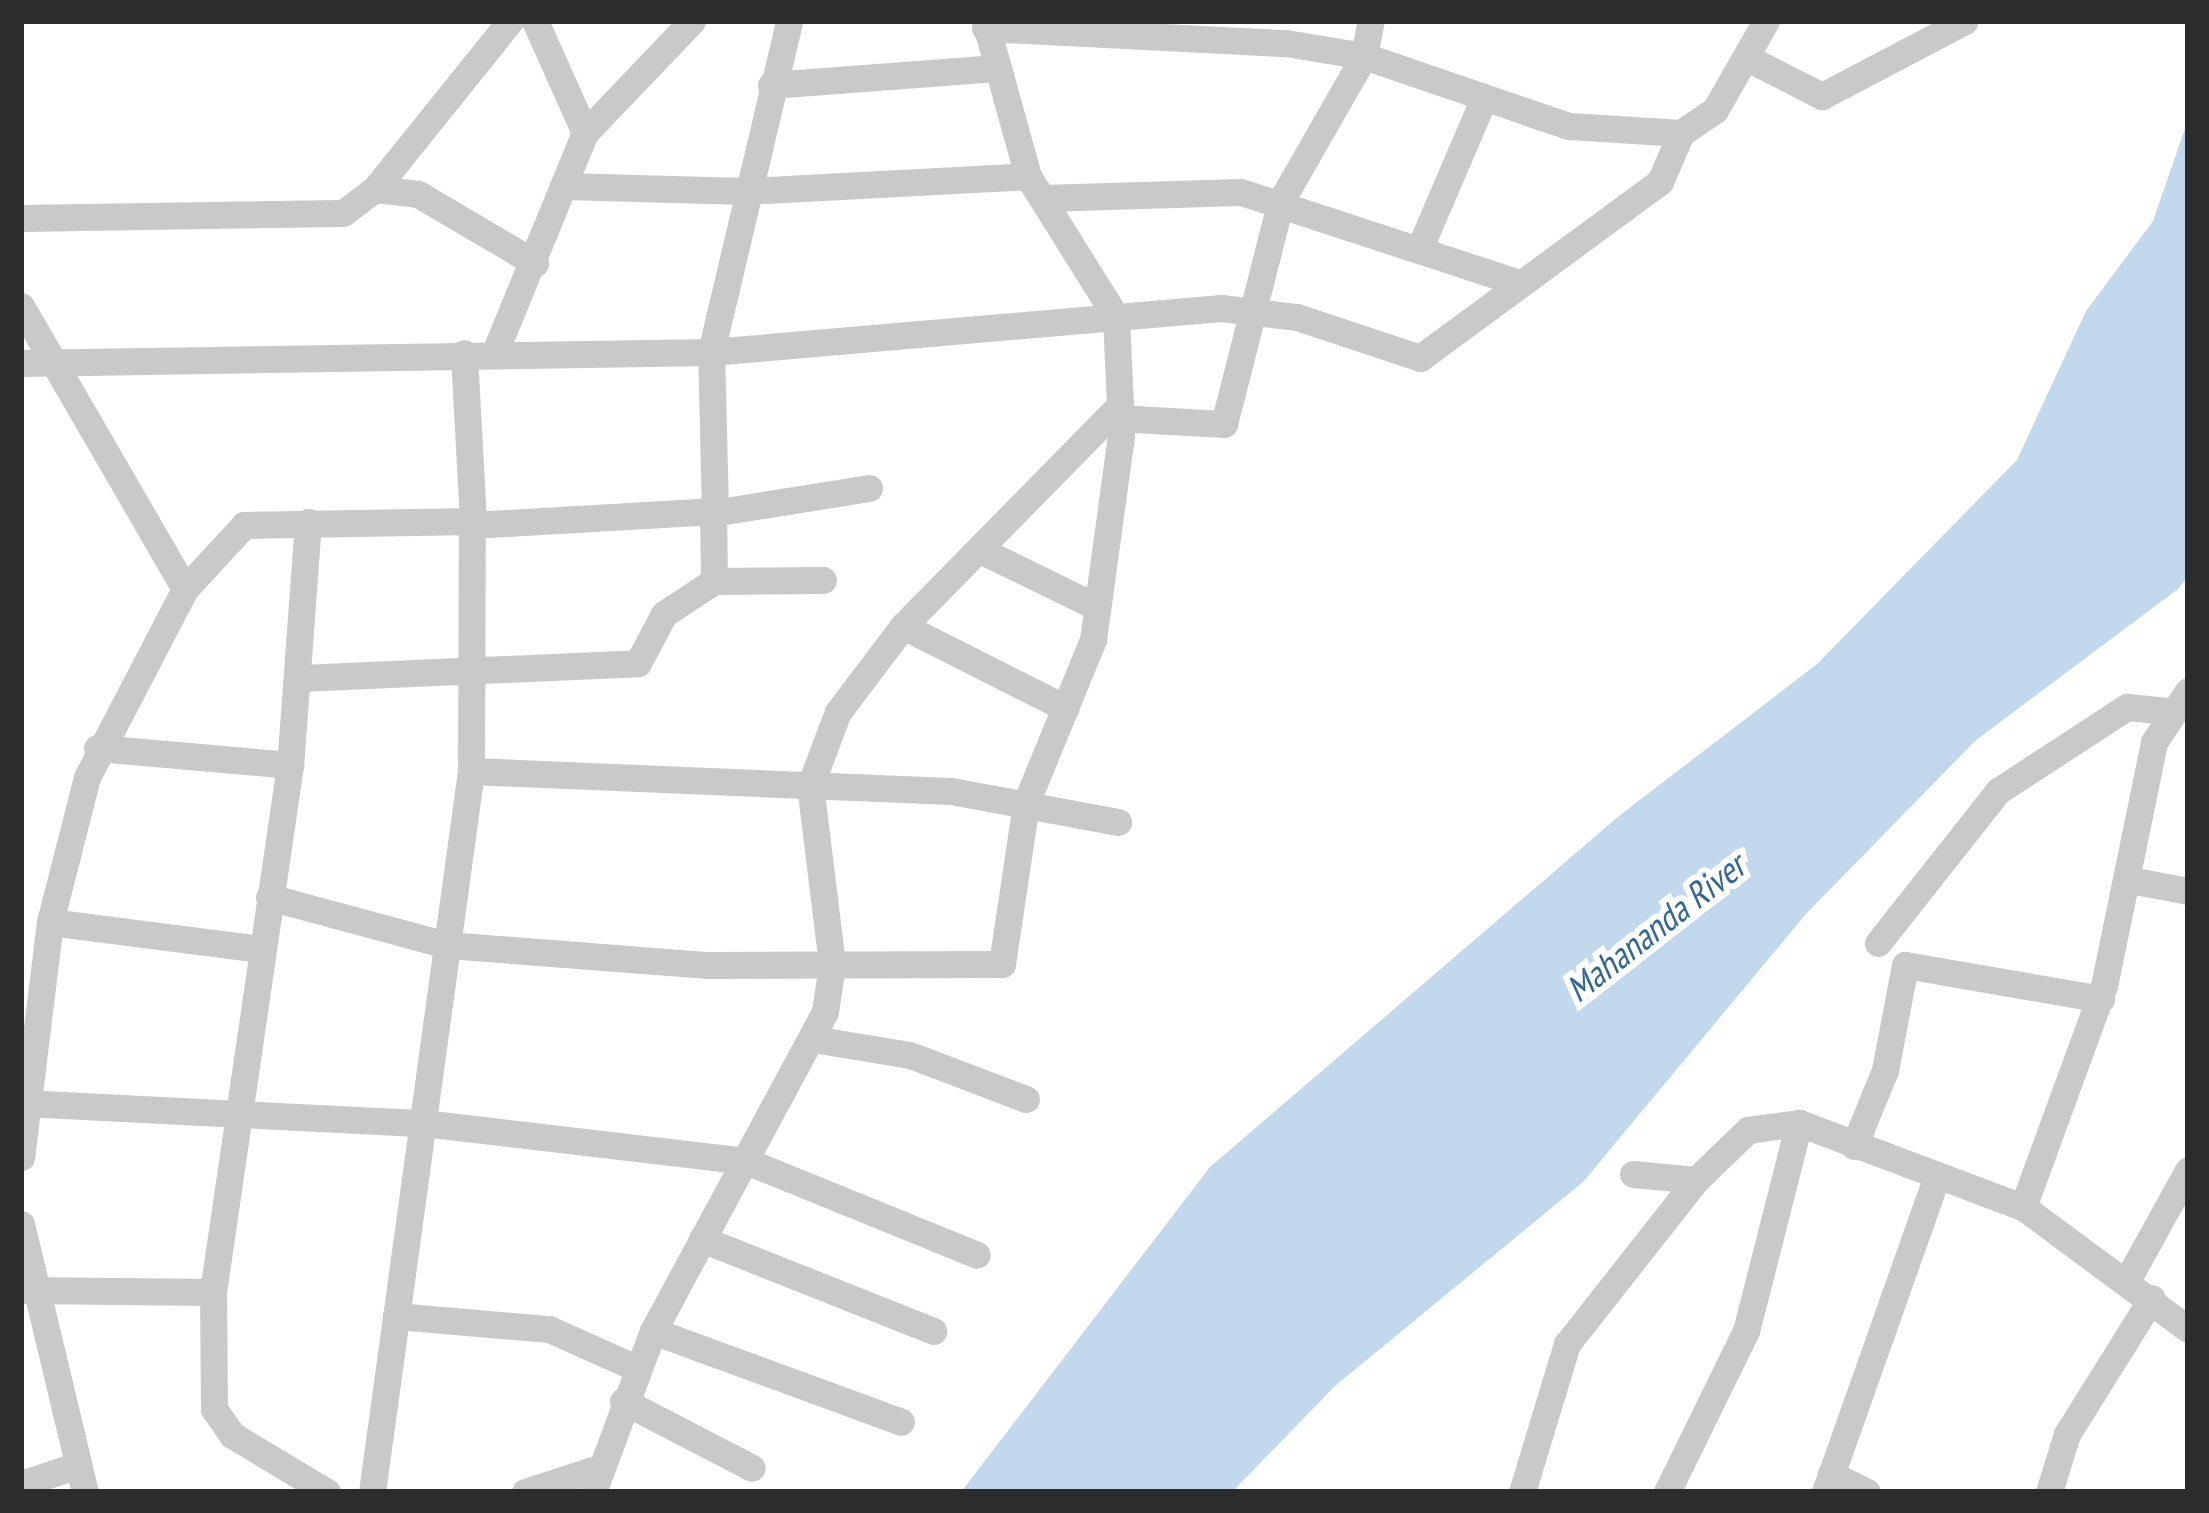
<!DOCTYPE html>
<html>
<head>
<meta charset="utf-8">
<style>
  body { margin:0 }
  #map { position:relative; width:2209px; height:1513px; overflow:hidden; background:#fff; font-family:"PT Sans Narrow",sans-serif }
  div>[style] { position:absolute }
  .water>* { inset:0; background:#c1d8ed }
  .minor>* { height:27px; margin:-13.5px; padding:0 13.5px; transform-origin:13.5px; border-radius:13.5px; background:#c9c9c9 }
  span { translate:-50% -50%; white-space:nowrap; text-align:center; line-height:1.15; -webkit-text-stroke:12px #fff; paint-order:stroke }
  .water-label { font-size:36px; color:#346694; font-style:italic }
  .frame { position:absolute; inset:0; border:24px solid #2c2c2c; pointer-events:none }
</style>
</head>
<body>
<div id="map">
  <div class="water">
    <i style="clip-path:polygon(2188px 120px,2188px 576px,2178px 589px,1976px 740px,1806px 914px,1583px 1182px,1335px 1386px,1232px 1492px,961px 1492px,1210px 1167px,1619px 816px,1817px 664px,2017px 460px,2086px 311px,2153px 221px)"></i>
  </div>
  <div class="minor">
    <i style="left:535px;top:21px;width:123px;rotate:65.9deg"></i>
    <i style="left:985px;top:28px;width:301px;rotate:2.9deg"></i>
    <i style="left:1286px;top:43px;width:79px;rotate:9.5deg"></i>
    <i style="left:1364px;top:56px;width:217px;rotate:18.9deg"></i>
    <i style="left:1569px;top:126px;width:112px;rotate:3.6deg"></i>
    <i style="left:1681px;top:133px;width:41px;rotate:-34.1deg"></i>
    <i style="left:1715px;top:110px;width:103px;rotate:-60.2deg"></i>
    <i style="left:1749px;top:59px;width:82px;rotate:26.9deg"></i>
    <i style="left:1822px;top:96px;width:161px;rotate:-27.7deg"></i>
    <i style="left:771px;top:85px;width:226px;rotate:-4.3deg"></i>
    <i style="left:563px;top:186px;width:183px;rotate:1.6deg"></i>
    <i style="left:746px;top:191px;width:282px;rotate:-3deg"></i>
    <i style="left:375px;top:189px;width:43px;rotate:6.6deg"></i>
    <i style="left:418px;top:194px;width:136px;rotate:30.5deg"></i>
    <i style="left:1042px;top:198px;width:199px;rotate:-1.7deg"></i>
    <i style="left:1241px;top:192px;width:293px;rotate:18.1deg"></i>
    <i style="left:21px;top:218px;width:322px;rotate:-0.9deg"></i>
    <i style="left:343px;top:213px;width:40px;rotate:-37deg"></i>
    <i style="left:375px;top:189px;width:216px;rotate:-51.2deg"></i>
    <i style="left:1421px;top:245px;width:160px;rotate:-66.8deg"></i>
    <i style="left:21px;top:306px;width:327px;rotate:59.9deg"></i>
    <i style="left:185px;top:589px;width:212px;rotate:117.5deg"></i>
    <i style="left:87px;top:777px;width:150px;rotate:104.3deg"></i>
    <i style="left:50px;top:922px;width:237px;rotate:97deg"></i>
    <i style="left:495px;top:352px;width:237px;rotate:-67.7deg"></i>
    <i style="left:585px;top:133px;width:155px;rotate:-46.3deg"></i>
    <i style="left:21px;top:363px;width:690px;rotate:-0.91deg"></i>
    <i style="left:711px;top:352px;width:512px;rotate:-4.93deg"></i>
    <i style="left:1221px;top:308px;width:77px;rotate:6.8deg"></i>
    <i style="left:1297px;top:317px;width:130px;rotate:18.4deg"></i>
    <i style="left:1420px;top:358px;width:298px;rotate:-36.3deg"></i>
    <i style="left:1660px;top:182px;width:53px;rotate:-66.8deg"></i>
    <i style="left:1116px;top:418px;width:108px;rotate:3.2deg"></i>
    <i style="left:1224px;top:424px;width:230px;rotate:-75.7deg"></i>
    <i style="left:1281px;top:201px;width:167px;rotate:-60.2deg"></i>
    <i style="left:1364px;top:56px;width:36px;rotate:-79deg"></i>
    <i style="left:308px;top:522px;width:244px;rotate:94.2deg"></i>
    <i style="left:290px;top:765px;width:533px;rotate:98.31deg"></i>
    <i style="left:213px;top:1292px;width:117px;rotate:89.5deg"></i>
    <i style="left:214px;top:1409px;width:32px;rotate:55deg"></i>
    <i style="left:232px;top:1435px;width:111px;rotate:31deg"></i>
    <i style="left:980px;top:550px;width:128px;rotate:26deg"></i>
    <i style="left:714px;top:581px;width:109px;rotate:-0.5deg"></i>
    <i style="left:185px;top:589px;width:87px;rotate:-47.3deg"></i>
    <i style="left:244px;top:525px;width:229px;rotate:-1deg"></i>
    <i style="left:473px;top:521px;width:168px;rotate:-93.1deg"></i>
    <i style="left:903px;top:626px;width:182px;rotate:26.8deg"></i>
    <i style="left:300px;top:678px;width:338px;rotate:-2.5deg"></i>
    <i style="left:638px;top:663px;width:55px;rotate:-62deg"></i>
    <i style="left:664px;top:614px;width:60px;rotate:-33.4deg"></i>
    <i style="left:714px;top:581px;width:68px;rotate:-90.8deg"></i>
    <i style="left:713px;top:513px;width:158px;rotate:-9.1deg"></i>
    <i style="left:97px;top:748px;width:194px;rotate:5deg"></i>
    <i style="left:471px;top:771px;width:480px;rotate:2.4deg"></i>
    <i style="left:951px;top:791px;width:170px;rotate:10.5deg"></i>
    <i style="left:2130px;top:880px;width:59px;rotate:10.7deg"></i>
    <i style="left:269px;top:897px;width:184px;rotate:15.1deg"></i>
    <i style="left:447px;top:945px;width:262px;rotate:4.4deg"></i>
    <i style="left:708px;top:965px;width:294px;rotate:-0.2deg"></i>
    <i style="left:1002px;top:964px;width:163px;rotate:-81.5deg"></i>
    <i style="left:1026px;top:803px;width:176px;rotate:-67.7deg"></i>
    <i style="left:1093px;top:640px;width:206px;rotate:-82.2deg"></i>
    <i style="left:1121px;top:436px;width:23px;rotate:-108deg"></i>
    <i style="left:50px;top:922px;width:212px;rotate:7.3deg"></i>
    <i style="left:1878px;top:943px;width:194px;rotate:-51.7deg"></i>
    <i style="left:1998px;top:791px;width:154px;rotate:-33.1deg"></i>
    <i style="left:2127px;top:707px;width:41px;rotate:5.6deg"></i>
    <i style="left:813px;top:1039px;width:98px;rotate:9.4deg"></i>
    <i style="left:910px;top:1055px;width:124px;rotate:20.8deg"></i>
    <i style="left:23px;top:1103px;width:400px;rotate:2.9deg"></i>
    <i style="left:423px;top:1123px;width:325px;rotate:6.7deg"></i>
    <i style="left:746px;top:1161px;width:249px;rotate:22.1deg"></i>
    <i style="left:1854px;top:1146px;width:82px;rotate:-67.8deg"></i>
    <i style="left:1885px;top:1070px;width:107px;rotate:-79.2deg"></i>
    <i style="left:1905px;top:965px;width:199px;rotate:9.8deg"></i>
    <i style="left:1633px;top:1174px;width:63px;rotate:5.4deg"></i>
    <i style="left:1696px;top:1180px;width:72px;rotate:-43.9deg"></i>
    <i style="left:1748px;top:1130px;width:51px;rotate:-7.8deg"></i>
    <i style="left:1799px;top:1123px;width:239px;rotate:20.6deg"></i>
    <i style="left:2023px;top:1207px;width:205px;rotate:36.5deg"></i>
    <i style="left:2023px;top:1207px;width:235px;rotate:-69.9deg"></i>
    <i style="left:2104px;top:986px;width:249px;rotate:-78.4deg"></i>
    <i style="left:2154px;top:742px;width:61px;rotate:-56.3deg"></i>
    <i style="left:21px;top:1224px;width:276px;rotate:76.6deg"></i>
    <i style="left:702px;top:1239px;width:249px;rotate:21.7deg"></i>
    <i style="left:2129px;top:1277px;width:122px;rotate:-61.1deg"></i>
    <i style="left:21px;top:1290px;width:192px;rotate:0.6deg"></i>
    <i style="left:396px;top:1316px;width:154px;rotate:4.9deg"></i>
    <i style="left:549px;top:1329px;width:95px;rotate:24.1deg"></i>
    <i style="left:653px;top:1331px;width:264px;rotate:20.1deg"></i>
    <i style="left:623px;top:1401px;width:145px;rotate:27.4deg"></i>
    <i style="left:1831px;top:1474px;width:40px;rotate:26.6deg"></i>
    <i style="left:21px;top:1484px;width:57px;rotate:-18.4deg"></i>
    <i style="left:372px;top:1492px;width:728px;rotate:-82.18deg"></i>
    <i style="left:471px;top:771px;width:246px;rotate:-89.8deg"></i>
    <i style="left:472px;top:525px;width:243px;rotate:-3.3deg"></i>
    <i style="left:715px;top:511px;width:159px;rotate:-91.4deg"></i>
    <i style="left:711px;top:352px;width:340px;rotate:-76.7deg"></i>
    <i style="left:525px;top:1492px;width:77px;rotate:-18.2deg"></i>
    <i style="left:593px;top:1492px;width:172px;rotate:-69.6deg"></i>
    <i style="left:653px;top:1331px;width:362px;rotate:-61.7deg"></i>
    <i style="left:825px;top:1012px;width:49px;rotate:-81.7deg"></i>
    <i style="left:832px;top:964px;width:179px;rotate:-97deg"></i>
    <i style="left:810px;top:786px;width:79px;rotate:-69.3deg"></i>
    <i style="left:838px;top:712px;width:108px;rotate:-52.9deg"></i>
    <i style="left:903px;top:626px;width:310px;rotate:-45.5deg"></i>
    <i style="left:1120px;top:405px;width:88px;rotate:-92.6deg"></i>
    <i style="left:1116px;top:317px;width:166px;rotate:-122deg"></i>
    <i style="left:1028px;top:176px;width:161px;rotate:-105.5deg"></i>
    <i style="left:1522px;top:1492px;width:155px;rotate:-73.1deg"></i>
    <i style="left:1567px;top:1344px;width:209px;rotate:-51.8deg"></i>
    <i style="left:1667px;top:1492px;width:179px;rotate:-63.9deg"></i>
    <i style="left:1746px;top:1331px;width:215px;rotate:-75.7deg"></i>
    <i style="left:1825px;top:1492px;width:336px;rotate:-70.5deg"></i>
    <i style="left:2049px;top:1492px;width:61px;rotate:-72.8deg"></i>
    <i style="left:2067px;top:1434px;width:160px;rotate:-58deg"></i>
  </div>
  <div class="water-label">
    <span style="left:1655px;top:927px;rotate:-38deg">Mahananda River</span>
  </div>
  <div class="frame"></div>
</div>
</body>
</html>
